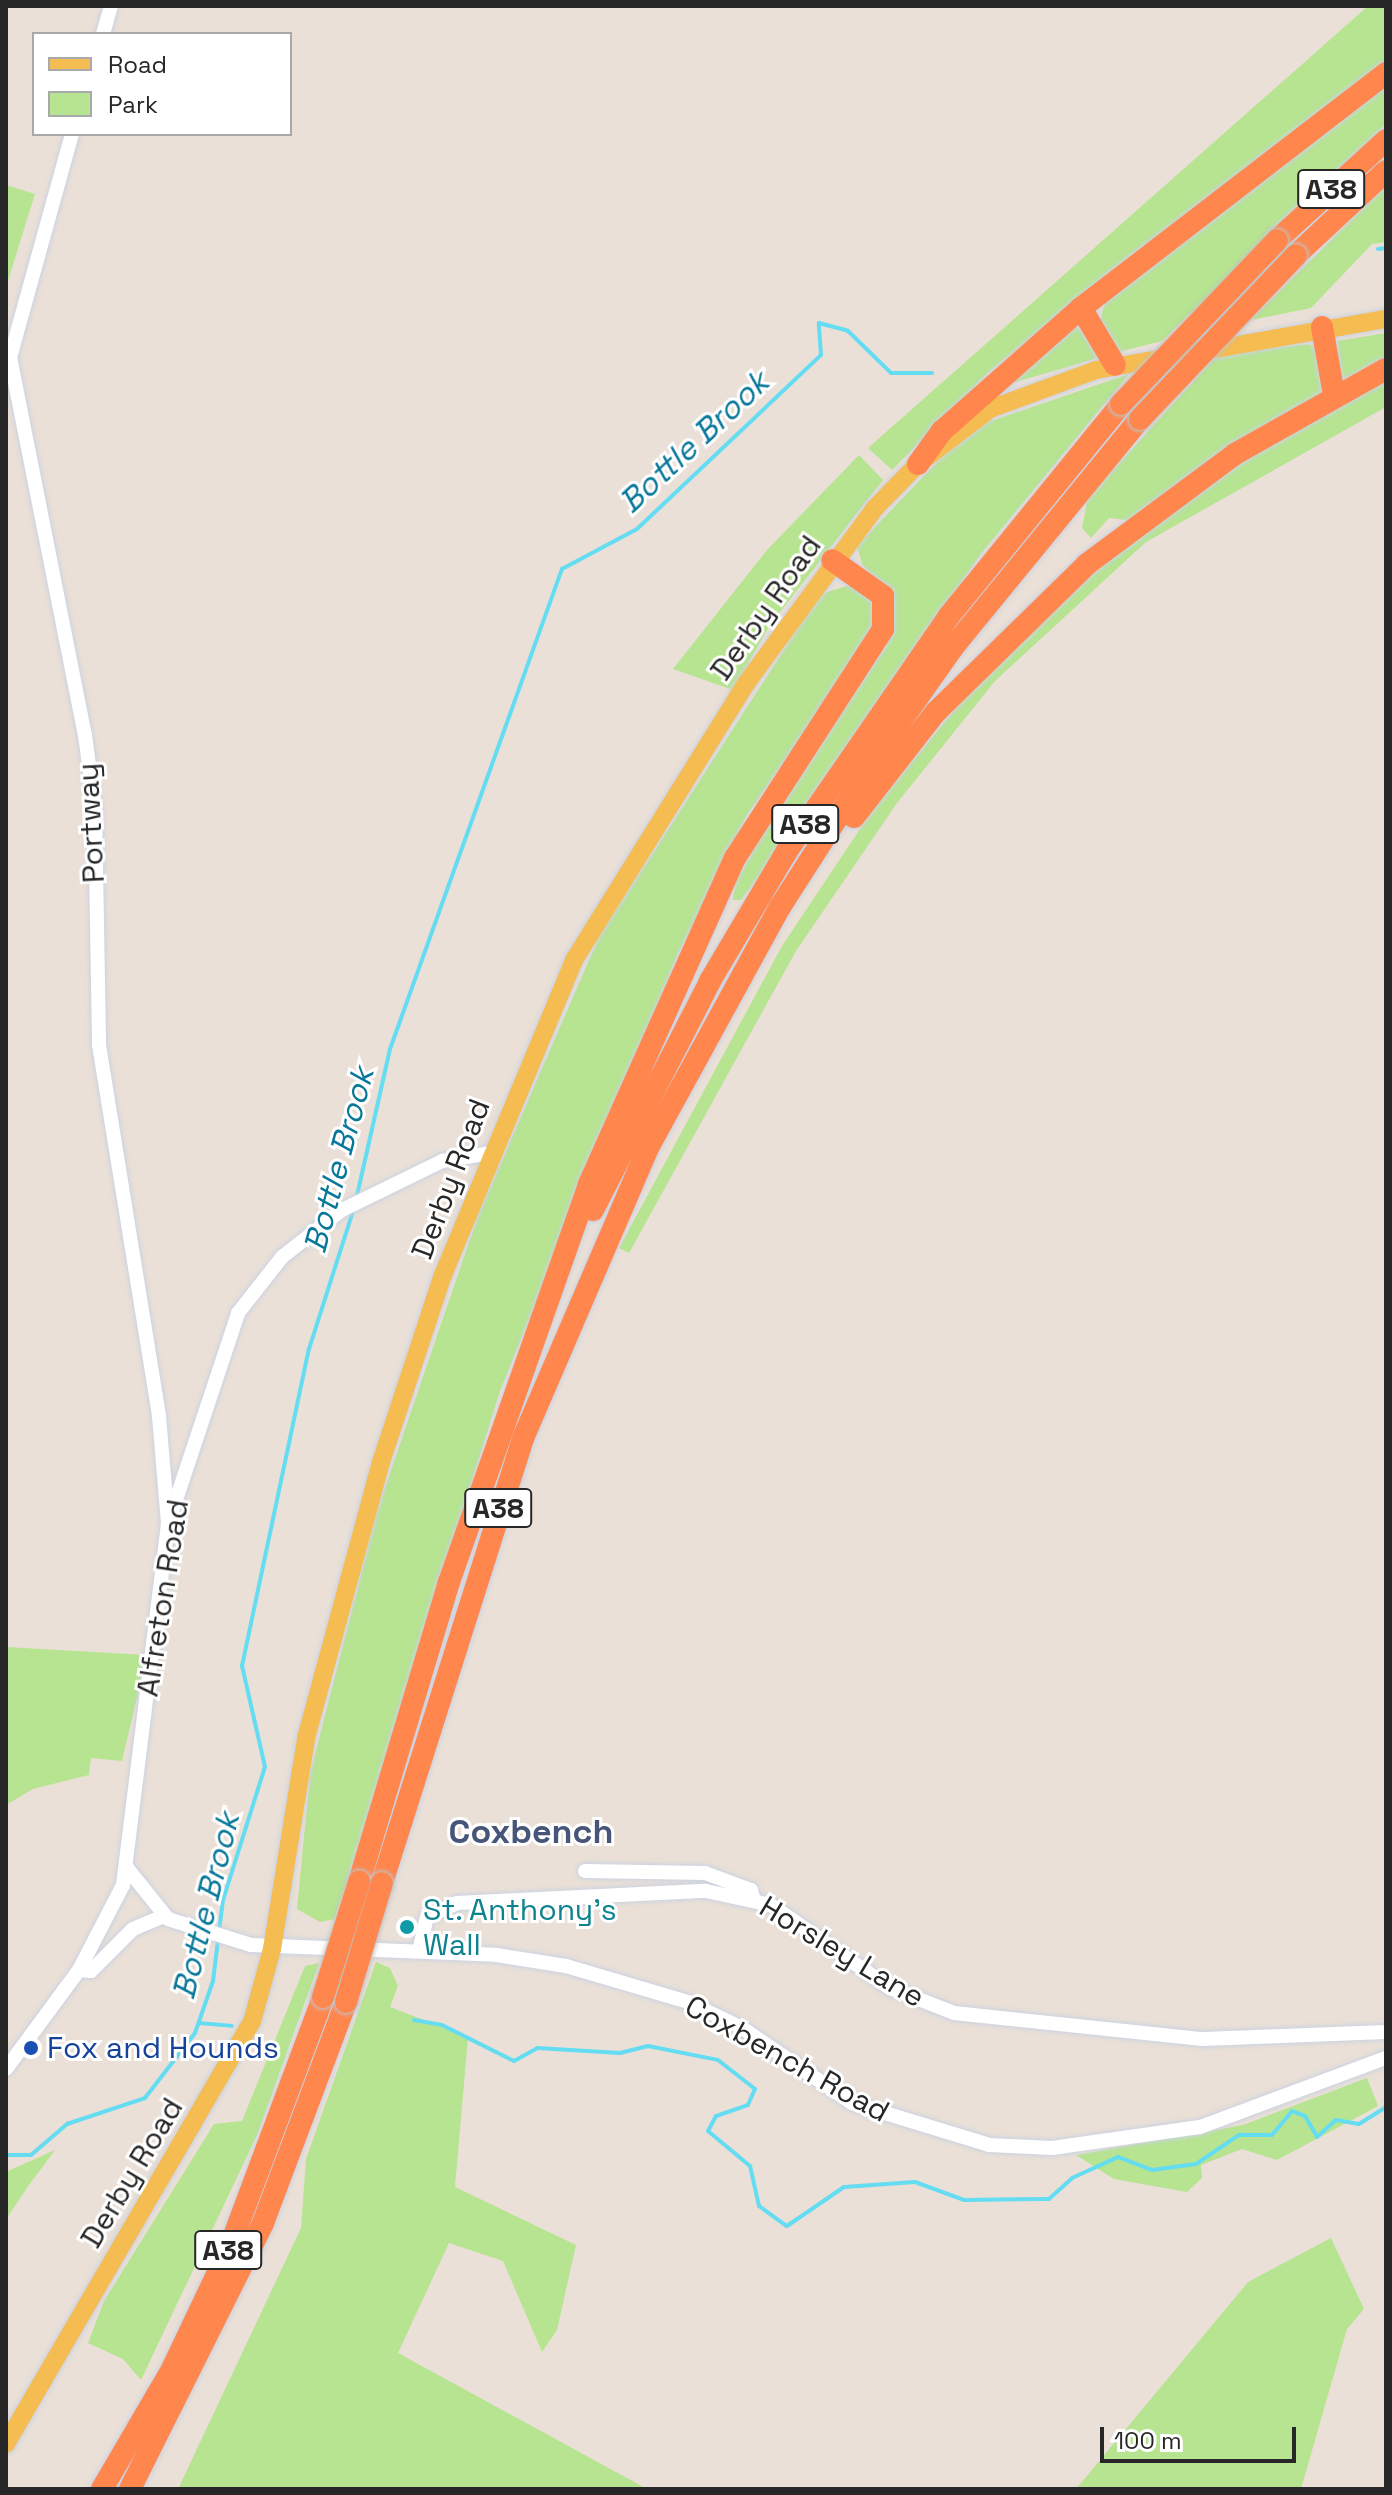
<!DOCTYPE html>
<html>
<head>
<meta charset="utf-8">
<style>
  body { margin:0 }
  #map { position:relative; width:1392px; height:2495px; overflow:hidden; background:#eae0d7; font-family:"Space Grotesk",sans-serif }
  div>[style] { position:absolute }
  .green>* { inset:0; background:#b6e490 }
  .stream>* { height:4px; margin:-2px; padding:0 2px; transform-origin:2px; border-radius:2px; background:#64dcf2 }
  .roads { filter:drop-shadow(0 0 2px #ccd2e1) drop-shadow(0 0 2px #ccd2e1) }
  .minor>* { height:14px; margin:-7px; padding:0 7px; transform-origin:7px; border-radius:7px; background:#fff }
  .major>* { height:18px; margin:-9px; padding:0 9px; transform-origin:9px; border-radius:9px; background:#f5bc51 }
  .highway>* { height:22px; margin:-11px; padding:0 11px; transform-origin:11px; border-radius:11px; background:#ff864d }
  .bridges { filter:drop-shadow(0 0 2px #c3c3c3) drop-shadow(0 0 2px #c3c3c3) }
  .highway-bridge>* { height:22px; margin:-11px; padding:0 11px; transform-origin:11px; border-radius:11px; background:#ff864d }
  .dots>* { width:22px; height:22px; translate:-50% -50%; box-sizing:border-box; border:4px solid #fff; border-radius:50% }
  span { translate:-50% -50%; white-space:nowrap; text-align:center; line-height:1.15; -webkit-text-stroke:6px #fff; paint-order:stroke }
  .shield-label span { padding:2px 6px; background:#fff; border:2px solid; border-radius:6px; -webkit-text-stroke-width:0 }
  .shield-label { font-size:28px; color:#272727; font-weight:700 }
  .street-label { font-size:30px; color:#272727 }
  .culture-label { font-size:30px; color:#0d838f }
  .left { translate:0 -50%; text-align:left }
  .transit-label { font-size:30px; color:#164399 }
  .water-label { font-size:32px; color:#087799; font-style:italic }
  .quarter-label { font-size:34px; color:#465578; font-weight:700 }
  .frame { position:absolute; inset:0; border:8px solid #272727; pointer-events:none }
  .legend { position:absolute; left:32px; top:32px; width:260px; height:104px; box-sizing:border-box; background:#fff; border:2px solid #a9a9a9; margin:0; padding:10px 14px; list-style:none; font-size:24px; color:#272727 }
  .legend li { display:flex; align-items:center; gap:16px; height:40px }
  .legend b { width:40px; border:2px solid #a9a9a9 }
  .scale { position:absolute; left:1100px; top:2427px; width:196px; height:36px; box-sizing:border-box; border:4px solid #272727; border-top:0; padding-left:10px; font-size:24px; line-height:28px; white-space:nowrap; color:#272727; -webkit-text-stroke:6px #fff; paint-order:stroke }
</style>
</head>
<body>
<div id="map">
  <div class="green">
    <i style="clip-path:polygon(1368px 6px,1386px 6px,1386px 62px,1116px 266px,990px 371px,892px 470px,868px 448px)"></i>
    <i style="clip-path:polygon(1386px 81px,1386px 124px,1162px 341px,1118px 352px,1100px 321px,1106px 299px)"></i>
    <i style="clip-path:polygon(6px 185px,35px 194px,6px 287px)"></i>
    <i style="clip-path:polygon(1386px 185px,1386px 242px,1372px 244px,1311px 308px,1251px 320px)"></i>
    <i style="clip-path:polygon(1075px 322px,1098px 358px,1013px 383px,1010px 379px)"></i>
    <i style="clip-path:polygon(1386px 333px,1386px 364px,1342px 384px,1337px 341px)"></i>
    <i style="clip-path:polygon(1307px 344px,1318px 347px,1326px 386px,1320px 396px,1127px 520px,1109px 518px,1091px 538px,1082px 528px,1088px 497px,1218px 355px)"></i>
    <i style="clip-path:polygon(1129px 374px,980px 555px,765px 868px,741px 900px,733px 900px,735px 883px,792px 782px,886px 647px,895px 602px,862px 564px,857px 546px,939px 460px,988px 422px)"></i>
    <i style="clip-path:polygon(1386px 377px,1386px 407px,1146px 542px,995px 681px,897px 803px,796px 951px,629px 1253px,619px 1248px,782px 946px,874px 808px,960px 703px,1037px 622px,1107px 562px,1276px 437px)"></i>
    <i style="clip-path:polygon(859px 455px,883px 480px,770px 625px,733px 690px,673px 669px,767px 550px)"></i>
    <i style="clip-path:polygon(853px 584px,869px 596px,876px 627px,747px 815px,677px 956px,500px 1391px,356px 1855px,334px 1919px,320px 1922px,297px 1909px,310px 1774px,377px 1511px,479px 1213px,600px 935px,811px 608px,827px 592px)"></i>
    <i style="clip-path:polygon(6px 1647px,147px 1655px,122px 1761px,91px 1758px,89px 1775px,33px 1789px,6px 1805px)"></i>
    <i style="clip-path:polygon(376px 1962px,390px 1968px,398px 1986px,390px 2007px,468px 2037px,455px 2187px,576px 2245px,557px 2330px,542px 2352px,503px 2261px,449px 2243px,398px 2353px,647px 2489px,178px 2489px,301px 2228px,306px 2159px)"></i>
    <i style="clip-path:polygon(319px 1963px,258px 2133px,141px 2380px,123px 2359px,88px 2343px,104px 2301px,214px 2124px,242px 2121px,305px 1966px)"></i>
    <i style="clip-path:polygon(1367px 2078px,1378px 2106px,1277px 2160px,1242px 2149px,1201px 2165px,1202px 2178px,1187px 2192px,1114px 2179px,1076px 2155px,1243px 2125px)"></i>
    <i style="clip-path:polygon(55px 2150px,29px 2185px,6px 2219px,6px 2172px)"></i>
    <i style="clip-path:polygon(1331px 2238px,1364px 2309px,1347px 2329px,1301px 2489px,1076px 2489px,1248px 2282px)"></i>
  </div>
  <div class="stream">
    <i style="left:1378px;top:249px;width:8px;rotate:-7deg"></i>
    <i style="left:356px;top:1200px;width:155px;rotate:-77.3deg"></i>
    <i style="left:390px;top:1049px;width:510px;rotate:-70.29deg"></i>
    <i style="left:562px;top:569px;width:85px;rotate:-28.1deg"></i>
    <i style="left:637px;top:529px;width:253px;rotate:-43.4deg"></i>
    <i style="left:821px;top:355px;width:32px;rotate:-94deg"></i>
    <i style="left:819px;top:323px;width:30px;rotate:15deg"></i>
    <i style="left:848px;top:331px;width:60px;rotate:44.3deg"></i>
    <i style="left:891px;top:373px;width:41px"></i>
    <i style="left:414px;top:2020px;width:28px;rotate:10deg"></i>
    <i style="left:442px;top:2025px;width:80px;rotate:26.6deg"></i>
    <i style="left:514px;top:2061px;width:26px;rotate:-29deg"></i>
    <i style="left:537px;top:2048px;width:83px;rotate:3.4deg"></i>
    <i style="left:620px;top:2053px;width:29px;rotate:-14deg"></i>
    <i style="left:648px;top:2046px;width:71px;rotate:11.3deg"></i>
    <i style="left:718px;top:2060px;width:47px;rotate:38.1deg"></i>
    <i style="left:755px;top:2089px;width:17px;rotate:114deg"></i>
    <i style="left:748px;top:2105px;width:34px;rotate:161deg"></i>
    <i style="left:716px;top:2116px;width:17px;rotate:118deg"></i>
    <i style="left:708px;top:2131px;width:55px;rotate:39.8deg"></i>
    <i style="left:750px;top:2166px;width:41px;rotate:77.3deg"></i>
    <i style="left:759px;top:2206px;width:34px;rotate:36deg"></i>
    <i style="left:787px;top:2226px;width:69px;rotate:-34.4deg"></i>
    <i style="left:844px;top:2187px;width:71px;rotate:-4deg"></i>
    <i style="left:915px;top:2182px;width:52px;rotate:20.2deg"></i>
    <i style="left:964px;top:2200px;width:85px;rotate:-0.7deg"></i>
    <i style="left:1049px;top:2199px;width:31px;rotate:-42deg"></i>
    <i style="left:1072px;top:2178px;width:51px;rotate:-24.5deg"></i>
    <i style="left:1118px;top:2157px;width:36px;rotate:21deg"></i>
    <i style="left:1152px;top:2170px;width:44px;rotate:-7.8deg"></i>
    <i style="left:1196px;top:2164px;width:52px;rotate:-34deg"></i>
    <i style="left:1239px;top:2135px;width:33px"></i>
    <i style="left:1272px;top:2135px;width:31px;rotate:-50deg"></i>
    <i style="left:1292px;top:2111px;width:14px;rotate:21deg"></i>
    <i style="left:1305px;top:2116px;width:24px;rotate:60deg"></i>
    <i style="left:1317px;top:2137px;width:25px;rotate:-42deg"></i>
    <i style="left:1336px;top:2120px;width:23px;rotate:10deg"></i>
    <i style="left:1359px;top:2124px;width:32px;rotate:-32deg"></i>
    <i style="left:199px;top:2023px;width:33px;rotate:5deg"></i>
    <i style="left:6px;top:2155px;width:25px"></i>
    <i style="left:31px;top:2155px;width:48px;rotate:-40.7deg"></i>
    <i style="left:67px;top:2124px;width:82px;rotate:-18.4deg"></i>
    <i style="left:145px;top:2098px;width:82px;rotate:-52.4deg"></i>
    <i style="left:195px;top:2033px;width:55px;rotate:-70.9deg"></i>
    <i style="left:213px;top:1981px;width:82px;rotate:-83deg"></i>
    <i style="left:223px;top:1900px;width:139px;rotate:-72.5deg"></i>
    <i style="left:265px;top:1767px;width:104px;rotate:-102.8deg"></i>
    <i style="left:242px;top:1666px;width:324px;rotate:-78.1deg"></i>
    <i style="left:309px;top:1349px;width:148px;rotate:-72.3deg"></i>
  </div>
  <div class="roads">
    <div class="minor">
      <i style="left:103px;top:34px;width:29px;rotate:-74deg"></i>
      <i style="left:72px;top:134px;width:231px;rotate:105.5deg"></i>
      <i style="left:10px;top:357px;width:385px;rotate:78.8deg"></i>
      <i style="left:85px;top:735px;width:76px;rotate:82.4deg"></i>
      <i style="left:95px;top:810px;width:235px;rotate:89deg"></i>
      <i style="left:99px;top:1045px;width:376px;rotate:80.8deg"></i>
      <i style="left:159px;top:1416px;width:108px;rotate:85.2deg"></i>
      <i style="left:127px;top:1868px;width:65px;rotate:51.2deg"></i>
      <i style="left:168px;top:1919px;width:87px;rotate:17.4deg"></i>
      <i style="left:251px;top:1945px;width:245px;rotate:2.3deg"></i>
      <i style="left:496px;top:1955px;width:71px;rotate:8.9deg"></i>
      <i style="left:566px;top:1966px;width:127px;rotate:16.4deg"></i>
      <i style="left:688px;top:2002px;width:60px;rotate:25.7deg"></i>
      <i style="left:742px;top:2028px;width:133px;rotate:34.3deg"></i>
      <i style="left:852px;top:2103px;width:143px;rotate:17deg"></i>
      <i style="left:989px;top:2145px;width:63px;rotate:2.7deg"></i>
      <i style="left:1052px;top:2148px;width:149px;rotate:-8.1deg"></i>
      <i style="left:1200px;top:2127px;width:198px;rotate:-20.4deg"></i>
      <i style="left:585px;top:1871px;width:120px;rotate:1deg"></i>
      <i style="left:705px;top:1873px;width:49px;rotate:20.3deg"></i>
      <i style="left:751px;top:1890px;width:8px;rotate:76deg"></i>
      <i style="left:420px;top:1947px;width:31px;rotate:-77deg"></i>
      <i style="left:427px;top:1917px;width:33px;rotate:-25deg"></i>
      <i style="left:457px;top:1903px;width:249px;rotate:-2.8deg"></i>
      <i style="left:706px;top:1891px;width:66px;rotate:12.2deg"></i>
      <i style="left:771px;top:1905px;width:145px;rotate:34.9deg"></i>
      <i style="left:890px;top:1988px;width:69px;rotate:21.3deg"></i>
      <i style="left:954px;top:2013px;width:250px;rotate:6deg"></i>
      <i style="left:1203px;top:2039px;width:183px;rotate:-2.2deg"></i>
      <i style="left:79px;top:1970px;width:12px;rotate:5deg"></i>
      <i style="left:91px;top:1971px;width:59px;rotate:-45deg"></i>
      <i style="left:133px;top:1929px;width:34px;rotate:-23deg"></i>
      <i style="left:6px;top:2069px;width:123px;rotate:-53.6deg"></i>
      <i style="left:79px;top:1970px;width:96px;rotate:-62.6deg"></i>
      <i style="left:123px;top:1885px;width:364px;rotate:-82.9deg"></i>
      <i style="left:168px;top:1524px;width:222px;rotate:-71.6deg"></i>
      <i style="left:238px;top:1313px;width:71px;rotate:-51.8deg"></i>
      <i style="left:282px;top:1257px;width:76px;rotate:-38.1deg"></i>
      <i style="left:342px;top:1210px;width:111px;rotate:-26.1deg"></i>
      <i style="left:442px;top:1161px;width:50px;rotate:-9.3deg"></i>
    </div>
    <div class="major">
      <i style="left:6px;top:2444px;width:488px;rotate:-59.8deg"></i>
      <i style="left:252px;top:2022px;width:76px;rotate:-74.7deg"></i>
      <i style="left:272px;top:1949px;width:214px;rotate:-80.8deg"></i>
      <i style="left:306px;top:1738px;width:286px;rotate:-74.8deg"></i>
      <i style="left:381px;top:1462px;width:197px;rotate:-71.7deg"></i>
      <i style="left:443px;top:1275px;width:341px;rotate:-67.4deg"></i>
      <i style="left:574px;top:960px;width:324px;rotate:-58.1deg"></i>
      <i style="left:745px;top:685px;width:220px;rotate:-53.7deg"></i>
      <i style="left:875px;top:508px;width:62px;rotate:-45.7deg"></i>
      <i style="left:918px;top:464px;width:91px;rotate:-37.4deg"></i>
      <i style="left:990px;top:409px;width:113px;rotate:-20.2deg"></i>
      <i style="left:1096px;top:370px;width:294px;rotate:-10deg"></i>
    </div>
    <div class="highway">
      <i style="left:1277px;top:240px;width:148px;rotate:-42.5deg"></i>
      <i style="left:1296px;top:255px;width:123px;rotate:-43deg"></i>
      <i style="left:1081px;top:308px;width:66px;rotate:59.2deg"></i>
      <i style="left:1322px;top:327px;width:69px;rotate:80deg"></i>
      <i style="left:918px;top:464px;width:41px;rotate:-54deg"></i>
      <i style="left:942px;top:431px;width:186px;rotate:-41.5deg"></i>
      <i style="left:1081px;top:308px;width:385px;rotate:-37.6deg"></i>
      <i style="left:854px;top:817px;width:132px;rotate:-52.1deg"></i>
      <i style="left:935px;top:713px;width:213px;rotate:-44.4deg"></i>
      <i style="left:1087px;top:564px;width:184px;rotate:-36.6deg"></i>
      <i style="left:1235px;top:454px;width:173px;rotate:-29.4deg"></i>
      <i style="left:593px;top:1210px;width:257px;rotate:-62.9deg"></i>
      <i style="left:710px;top:981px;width:151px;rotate:-59.4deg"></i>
      <i style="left:787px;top:851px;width:285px;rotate:-55.4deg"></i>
      <i style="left:949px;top:616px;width:273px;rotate:-50.9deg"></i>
      <i style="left:359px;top:1882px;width:313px;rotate:-73.3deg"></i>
      <i style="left:449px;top:1582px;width:422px;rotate:-70.6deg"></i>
      <i style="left:589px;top:1184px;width:357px;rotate:-65.9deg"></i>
      <i style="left:735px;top:858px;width:273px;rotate:-57.1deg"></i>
      <i style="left:883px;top:629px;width:33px;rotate:-90deg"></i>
      <i style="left:883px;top:596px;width:62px;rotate:-144.8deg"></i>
      <i style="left:382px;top:1883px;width:469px;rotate:-72.4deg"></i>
      <i style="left:524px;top:1436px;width:316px;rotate:-66.7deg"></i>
      <i style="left:649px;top:1146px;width:273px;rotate:-61.3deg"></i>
      <i style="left:780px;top:907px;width:185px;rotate:-57.3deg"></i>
      <i style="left:880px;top:751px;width:128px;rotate:-54.8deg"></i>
      <i style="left:954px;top:646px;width:293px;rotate:-50.7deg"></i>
      <i style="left:102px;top:2489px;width:139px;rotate:-59.7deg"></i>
      <i style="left:172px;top:2369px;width:133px;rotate:-64.6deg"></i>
      <i style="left:229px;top:2249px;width:269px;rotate:-69.5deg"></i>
      <i style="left:130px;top:2489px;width:297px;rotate:-63.4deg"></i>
      <i style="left:263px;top:2223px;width:236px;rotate:-69.4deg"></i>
    </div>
  </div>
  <div class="bridges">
    <div class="highway-bridge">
      <i style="left:1121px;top:404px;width:226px;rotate:-46.4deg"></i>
      <i style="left:1140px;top:419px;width:226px;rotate:-46.4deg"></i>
      <i style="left:323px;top:1997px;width:121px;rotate:-72.6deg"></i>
      <i style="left:346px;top:2002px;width:124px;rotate:-73.2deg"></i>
    </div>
  </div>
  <div class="dots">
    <i style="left:407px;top:1927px;background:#0f9aa8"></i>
    <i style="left:31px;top:2048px;background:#1a4fb4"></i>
  </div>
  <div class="shield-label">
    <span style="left:1331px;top:189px">A38</span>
    <span style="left:805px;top:824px">A38</span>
    <span style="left:498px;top:1508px">A38</span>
    <span style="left:228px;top:2250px">A38</span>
  </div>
  <div class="street-label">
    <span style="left:766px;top:608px;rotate:-55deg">Derby Road</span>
    <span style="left:91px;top:823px;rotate:-93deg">Portway</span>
    <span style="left:451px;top:1179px;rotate:-69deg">Derby Road</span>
    <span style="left:163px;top:1598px;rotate:-81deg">Alfreton Road</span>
    <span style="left:842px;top:1952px;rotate:31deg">Horsley Lane</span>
    <span style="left:787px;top:2059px;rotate:29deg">Coxbench Road</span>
    <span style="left:132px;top:2173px;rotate:-59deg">Derby Road</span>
  </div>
  <div class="culture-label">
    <span class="left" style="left:423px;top:1927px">St. Anthony's<br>Wall</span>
  </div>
  <div class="transit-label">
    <span class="left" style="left:47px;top:2048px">Fox and Hounds</span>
  </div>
  <div class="water-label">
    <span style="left:694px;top:442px;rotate:-43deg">Bottle Brook</span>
    <span style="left:339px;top:1160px;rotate:-75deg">Bottle Brook</span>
    <span style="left:206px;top:1906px;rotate:-76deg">Bottle Brook</span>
  </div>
  <div class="quarter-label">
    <span style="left:531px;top:1832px">Coxbench</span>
  </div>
  <div class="frame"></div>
  <ul class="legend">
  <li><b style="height:10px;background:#f5bc51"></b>Road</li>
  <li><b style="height:22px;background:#b6e490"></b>Park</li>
  </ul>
  <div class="scale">100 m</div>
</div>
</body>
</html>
